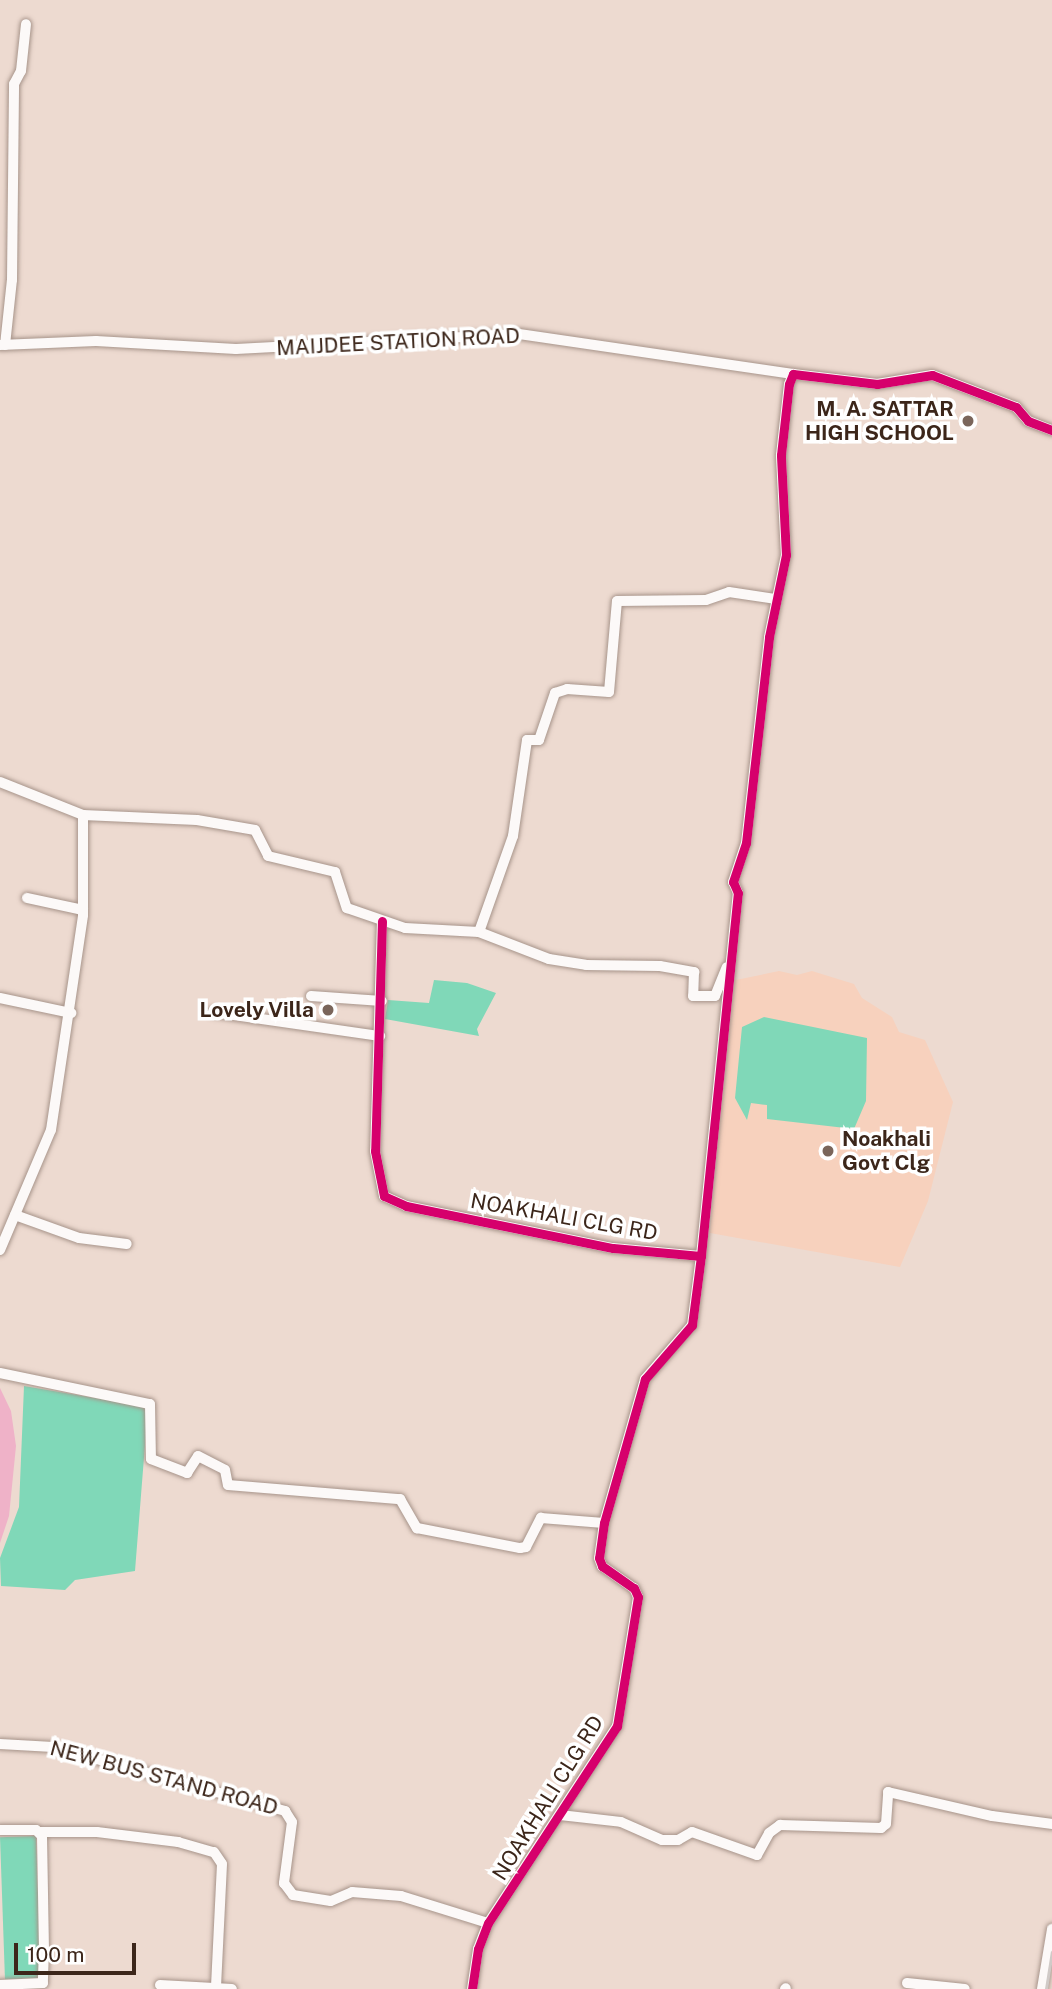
<!DOCTYPE html>
<html>
<head>
<meta charset="utf-8">
<style>
  body { margin:0 }
  #map { position:relative; width:1052px; height:1989px; overflow:hidden; background:#eddad0; font-family:"Public Sans",sans-serif }
  div>[style] { position:absolute }
  .built>* { inset:0; background:#f7d1bd }
  .green>* { inset:0; background:#efb2c8 }
  .water>* { inset:0; background:#80d8b8; transform-origin:0 0 }
  .roads { filter:drop-shadow(0 0 2px #a7948a) drop-shadow(0 0 2px #a7948a) }
  .minor>* { height:10px; margin:-5px; padding:0 5px; transform-origin:5px; border-radius:5px; background:#fcf9f8 }
  .rail>* { height:2.5px; margin:-1.25px; padding:0 1.25px; transform-origin:1.25px; border-radius:1.25px; background:#d0cac7 }
  .cycleway>* { height:9px; margin:-4.5px; padding:0 4.5px; transform-origin:4.5px; border-radius:4.5px; background:#d6006c }
  .dots>* { width:19px; height:19px; translate:-50% -50%; box-sizing:border-box; border:4px solid #fff; border-radius:50% }
  span { translate:-50% -50%; white-space:nowrap; text-align:center; line-height:1.15; -webkit-text-stroke:7px #fff; paint-order:stroke }
  .street-label { font-size:21px; color:#3c261a }
  .poi-label { font-size:21px; color:#3c261a; font-weight:700 }
  .right { translate:-100% -50%; text-align:right }
  .left { translate:0 -50%; text-align:left }
  .scale { position:absolute; left:14px; top:1943px; width:122px; height:32px; box-sizing:border-box; border:4px solid #3c261a; border-top:0; padding-left:9px; font-size:21px; line-height:24px; white-space:nowrap; color:#3c261a; -webkit-text-stroke:5px #fff; paint-order:stroke }
</style>
</head>
<body>
<div id="map">
  <div class="built">
    <i style="clip-path:polygon(779px 971px,797px 975px,812px 971px,854px 984px,862px 998px,892px 1017px,899px 1032px,925px 1040px,953px 1102px,928px 1201px,900px 1267px,710px 1233px,731px 981px)"></i>
  </div>
  <div class="green">
    <i style="clip-path:polygon(0 1388px,11px 1411px,16px 1446px,9px 1516px,0 1543px)"></i>
  </div>
  <div class="water">
    <i style="clip-path:polygon(434px 980px,467px 983px,496px 993px,477px 1029px,479px 1036px,385px 1019px,388px 1000px,429px 1003px)"></i>
    <i style="clip-path:polygon(764px 1017px,867px 1038px,866px 1101px,854px 1129px,767px 1119px,767px 1105px,751px 1103px,747px 1120px,735px 1098px,742px 1027px)"></i>
    <i style="clip-path:polygon(24px 1386px,148px 1407px,135px 1571px,75px 1580px,65px 1590px,1px 1586px,0 1558px,19px 1507px)"></i>
    <i style="left:36px;top:1836px;width:142px;height:36px;rotate:88deg"></i>
  </div>
  <div class="roads">
    <div class="minor">
      <i style="left:0;top:345px;width:96px;rotate:-2.4deg"></i>
      <i style="left:96px;top:341px;width:140px;rotate:3.3deg"></i>
      <i style="left:236px;top:349px;width:283px;rotate:-3deg"></i>
      <i style="left:519px;top:334px;width:277px;rotate:8.3deg"></i>
      <i style="left:5px;top:345px;width:65px;rotate:-83.9deg"></i>
      <i style="left:12px;top:280px;width:196px;rotate:-89.4deg"></i>
      <i style="left:14px;top:84px;width:15px;rotate:-62deg"></i>
      <i style="left:21px;top:71px;width:47px;rotate:-83.9deg"></i>
      <i style="left:0;top:782px;width:89px;rotate:21.7deg"></i>
      <i style="left:83px;top:815px;width:114px;rotate:2.5deg"></i>
      <i style="left:197px;top:820px;width:59px;rotate:9.8deg"></i>
      <i style="left:255px;top:830px;width:29px;rotate:63deg"></i>
      <i style="left:268px;top:856px;width:69px;rotate:13.4deg"></i>
      <i style="left:335px;top:872px;width:38px;rotate:72deg"></i>
      <i style="left:347px;top:908px;width:61px;rotate:19deg"></i>
      <i style="left:405px;top:928px;width:74px;rotate:3.1deg"></i>
      <i style="left:479px;top:932px;width:75px;rotate:21.1deg"></i>
      <i style="left:549px;top:959px;width:37px;rotate:9deg"></i>
      <i style="left:586px;top:965px;width:74px;rotate:0.8deg"></i>
      <i style="left:660px;top:966px;width:35px;rotate:10deg"></i>
      <i style="left:694px;top:972px;width:24px;rotate:92deg"></i>
      <i style="left:693px;top:996px;width:22px"></i>
      <i style="left:715px;top:996px;width:31px;rotate:-68deg"></i>
      <i style="left:27px;top:898px;width:57px;rotate:12.1deg"></i>
      <i style="left:382px;top:921px;width:230px;rotate:91.7deg"></i>
      <i style="left:375px;top:1151px;width:46px;rotate:78.7deg"></i>
      <i style="left:384px;top:1196px;width:24px;rotate:24deg"></i>
      <i style="left:406px;top:1206px;width:211px;rotate:11.5deg"></i>
      <i style="left:613px;top:1248px;width:88px;rotate:5.2deg"></i>
      <i style="left:701px;top:1256px;width:70px;rotate:97.4deg"></i>
      <i style="left:692px;top:1325px;width:72px;rotate:131deg"></i>
      <i style="left:645px;top:1379px;width:150px;rotate:105.9deg"></i>
      <i style="left:604px;top:1523px;width:35px;rotate:98deg"></i>
      <i style="left:599px;top:1558px;width:9px;rotate:69deg"></i>
      <i style="left:602px;top:1566px;width:39px;rotate:35deg"></i>
      <i style="left:634px;top:1588px;width:10px;rotate:66deg"></i>
      <i style="left:638px;top:1597px;width:131px;rotate:99.2deg"></i>
      <i style="left:617px;top:1726px;width:235px;rotate:123.2deg"></i>
      <i style="left:488px;top:1923px;width:28px;rotate:111deg"></i>
      <i style="left:478px;top:1949px;width:40px;rotate:98.5deg"></i>
      <i style="left:479px;top:932px;width:102px;rotate:-70.5deg"></i>
      <i style="left:513px;top:836px;width:97px;rotate:-81.7deg"></i>
      <i style="left:527px;top:740px;width:12px"></i>
      <i style="left:539px;top:740px;width:50px;rotate:-71.2deg"></i>
      <i style="left:555px;top:693px;width:13px;rotate:-18deg"></i>
      <i style="left:567px;top:689px;width:42px;rotate:4.1deg"></i>
      <i style="left:609px;top:692px;width:91px;rotate:-85deg"></i>
      <i style="left:617px;top:601px;width:89px;rotate:-0.6deg"></i>
      <i style="left:706px;top:600px;width:24px;rotate:-19deg"></i>
      <i style="left:729px;top:592px;width:48px;rotate:8.5deg"></i>
      <i style="left:311px;top:996px;width:71px;rotate:4deg"></i>
      <i style="left:0;top:998px;width:73px;rotate:11.9deg"></i>
      <i style="left:213px;top:1012px;width:169px;rotate:8.2deg"></i>
      <i style="left:15px;top:1215px;width:68px;rotate:19.8deg"></i>
      <i style="left:79px;top:1238px;width:48px;rotate:7.1deg"></i>
      <i style="left:0;top:1250px;width:130px;rotate:-67deg"></i>
      <i style="left:51px;top:1130px;width:217px;rotate:-81.5deg"></i>
      <i style="left:83px;top:915px;width:100px;rotate:-90deg"></i>
      <i style="left:701px;top:1256px;width:365px;rotate:-84.2deg"></i>
      <i style="left:738px;top:893px;width:12px;rotate:-114deg"></i>
      <i style="left:733px;top:882px;width:41px;rotate:-71.6deg"></i>
      <i style="left:746px;top:843px;width:207px;rotate:-83.6deg"></i>
      <i style="left:769px;top:637px;width:84px;rotate:-78.3deg"></i>
      <i style="left:786px;top:555px;width:100px;rotate:-92.9deg"></i>
      <i style="left:781px;top:455px;width:71px;rotate:-83.6deg"></i>
      <i style="left:789px;top:384px;width:11px;rotate:-68deg"></i>
      <i style="left:793px;top:374px;width:85px;rotate:6.8deg"></i>
      <i style="left:877px;top:384px;width:56px;rotate:-9.3deg"></i>
      <i style="left:932px;top:375px;width:90px;rotate:20.9deg"></i>
      <i style="left:1016px;top:407px;width:18px;rotate:49deg"></i>
      <i style="left:1028px;top:421px;width:26px;rotate:21deg"></i>
      <i style="left:0;top:1373px;width:153px;rotate:11.7deg"></i>
      <i style="left:150px;top:1404px;width:55px;rotate:89deg"></i>
      <i style="left:151px;top:1459px;width:39px;rotate:21deg"></i>
      <i style="left:187px;top:1473px;width:20px;rotate:-57deg"></i>
      <i style="left:198px;top:1456px;width:30px;rotate:27deg"></i>
      <i style="left:225px;top:1470px;width:15px;rotate:79deg"></i>
      <i style="left:228px;top:1485px;width:173px;rotate:4.7deg"></i>
      <i style="left:400px;top:1499px;width:34px;rotate:60deg"></i>
      <i style="left:417px;top:1528px;width:105px;rotate:11deg"></i>
      <i style="left:520px;top:1548px;width:6px;rotate:-9deg"></i>
      <i style="left:526px;top:1547px;width:33px;rotate:-63deg"></i>
      <i style="left:541px;top:1518px;width:63px;rotate:4.5deg"></i>
      <i style="left:0;top:1744px;width:53px;rotate:3.2deg"></i>
      <i style="left:53px;top:1747px;width:241px;rotate:15.4deg"></i>
      <i style="left:285px;top:1811px;width:13px;rotate:58deg"></i>
      <i style="left:292px;top:1822px;width:62px;rotate:97.5deg"></i>
      <i style="left:284px;top:1883px;width:15px;rotate:53deg"></i>
      <i style="left:293px;top:1895px;width:38px;rotate:9deg"></i>
      <i style="left:331px;top:1901px;width:23px;rotate:-23deg"></i>
      <i style="left:352px;top:1892px;width:49px;rotate:4.7deg"></i>
      <i style="left:401px;top:1896px;width:91px;rotate:17.2deg"></i>
      <i style="left:560px;top:1815px;width:61px;rotate:6.5deg"></i>
      <i style="left:621px;top:1822px;width:45px;rotate:23.7deg"></i>
      <i style="left:662px;top:1840px;width:16px"></i>
      <i style="left:678px;top:1840px;width:16px;rotate:-30deg"></i>
      <i style="left:692px;top:1832px;width:69px;rotate:19.5deg"></i>
      <i style="left:757px;top:1855px;width:25px;rotate:-61deg"></i>
      <i style="left:769px;top:1833px;width:14px;rotate:-36deg"></i>
      <i style="left:780px;top:1825px;width:101px;rotate:1.7deg"></i>
      <i style="left:881px;top:1828px;width:6px;rotate:-39deg"></i>
      <i style="left:886px;top:1824px;width:32px;rotate:-86deg"></i>
      <i style="left:888px;top:1792px;width:107px;rotate:13deg"></i>
      <i style="left:992px;top:1816px;width:61px;rotate:7.6deg"></i>
      <i style="left:0;top:1830px;width:36px"></i>
      <i style="left:36px;top:1830px;width:8px;rotate:45deg"></i>
      <i style="left:42px;top:1836px;width:113px;rotate:89deg"></i>
      <i style="left:44px;top:1949px;width:34px;rotate:92deg"></i>
      <i style="left:43px;top:1983px;width:43px;rotate:177.3deg"></i>
      <i style="left:40px;top:1832px;width:57px"></i>
      <i style="left:97px;top:1832px;width:82px;rotate:7deg"></i>
      <i style="left:178px;top:1842px;width:37px;rotate:16deg"></i>
      <i style="left:214px;top:1852px;width:14px;rotate:56deg"></i>
      <i style="left:222px;top:1864px;width:124px;rotate:92.8deg"></i>
      <i style="left:907px;top:1983px;width:58px;rotate:5.9deg"></i>
      <i style="left:160px;top:1985px;width:72px;rotate:3.2deg"></i>
      <i style="left:785px;top:1989px;width:1px;rotate:-45deg"></i>
      <i style="left:1042px;top:1989px;width:61px;rotate:-80.5deg"></i>
    </div>
  </div>
  <div class="rail">
    <i style="left:1046px;top:1989px;width:37px;rotate:-81deg"></i>
  </div>
  <div class="cycleway">
    <i style="left:382px;top:921px;width:230px;rotate:91.7deg"></i>
    <i style="left:375px;top:1151px;width:46px;rotate:78.7deg"></i>
    <i style="left:384px;top:1196px;width:24px;rotate:24deg"></i>
    <i style="left:406px;top:1206px;width:211px;rotate:11.5deg"></i>
    <i style="left:613px;top:1248px;width:88px;rotate:5.2deg"></i>
    <i style="left:701px;top:1256px;width:70px;rotate:97.4deg"></i>
    <i style="left:692px;top:1325px;width:72px;rotate:131deg"></i>
    <i style="left:645px;top:1379px;width:150px;rotate:105.9deg"></i>
    <i style="left:604px;top:1523px;width:35px;rotate:98deg"></i>
    <i style="left:599px;top:1558px;width:9px;rotate:69deg"></i>
    <i style="left:602px;top:1566px;width:39px;rotate:35deg"></i>
    <i style="left:634px;top:1588px;width:10px;rotate:66deg"></i>
    <i style="left:638px;top:1597px;width:131px;rotate:99.2deg"></i>
    <i style="left:617px;top:1726px;width:235px;rotate:123.2deg"></i>
    <i style="left:488px;top:1923px;width:28px;rotate:111deg"></i>
    <i style="left:478px;top:1949px;width:40px;rotate:98.5deg"></i>
    <i style="left:701px;top:1256px;width:365px;rotate:-84.2deg"></i>
    <i style="left:738px;top:893px;width:12px;rotate:-114deg"></i>
    <i style="left:733px;top:882px;width:41px;rotate:-71.6deg"></i>
    <i style="left:746px;top:843px;width:207px;rotate:-83.6deg"></i>
    <i style="left:769px;top:637px;width:84px;rotate:-78.3deg"></i>
    <i style="left:786px;top:555px;width:100px;rotate:-92.9deg"></i>
    <i style="left:781px;top:455px;width:71px;rotate:-83.6deg"></i>
    <i style="left:789px;top:384px;width:11px;rotate:-68deg"></i>
    <i style="left:793px;top:374px;width:85px;rotate:6.8deg"></i>
    <i style="left:877px;top:384px;width:56px;rotate:-9.3deg"></i>
    <i style="left:932px;top:375px;width:90px;rotate:20.9deg"></i>
    <i style="left:1016px;top:407px;width:18px;rotate:49deg"></i>
    <i style="left:1028px;top:421px;width:26px;rotate:21deg"></i>
  </div>
  <div class="dots">
    <i style="left:968px;top:421px;background:#7a655a"></i>
    <i style="left:328px;top:1010px;background:#7a655a"></i>
    <i style="left:828px;top:1151px;background:#7a655a"></i>
  </div>
  <div class="street-label">
    <span style="left:398px;top:342px;rotate:-3deg">MAIJDEE STATION ROAD</span>
    <span style="left:564px;top:1217px;rotate:10deg">NOAKHALI CLG RD</span>
    <span style="left:164px;top:1778px;rotate:15deg">NEW BUS STAND ROAD</span>
    <span style="left:548px;top:1798px;rotate:-58deg">NOAKHALI CLG RD</span>
  </div>
  <div class="poi-label">
    <span class="right" style="left:954px;top:421px">M. A. SATTAR<br>HIGH SCHOOL</span>
    <span class="right" style="left:314px;top:1010px">Lovely Villa</span>
    <span class="left" style="left:842px;top:1151px">Noakhali<br>Govt Clg</span>
  </div>
  <div class="scale">100 m</div>
</div>
</body>
</html>
